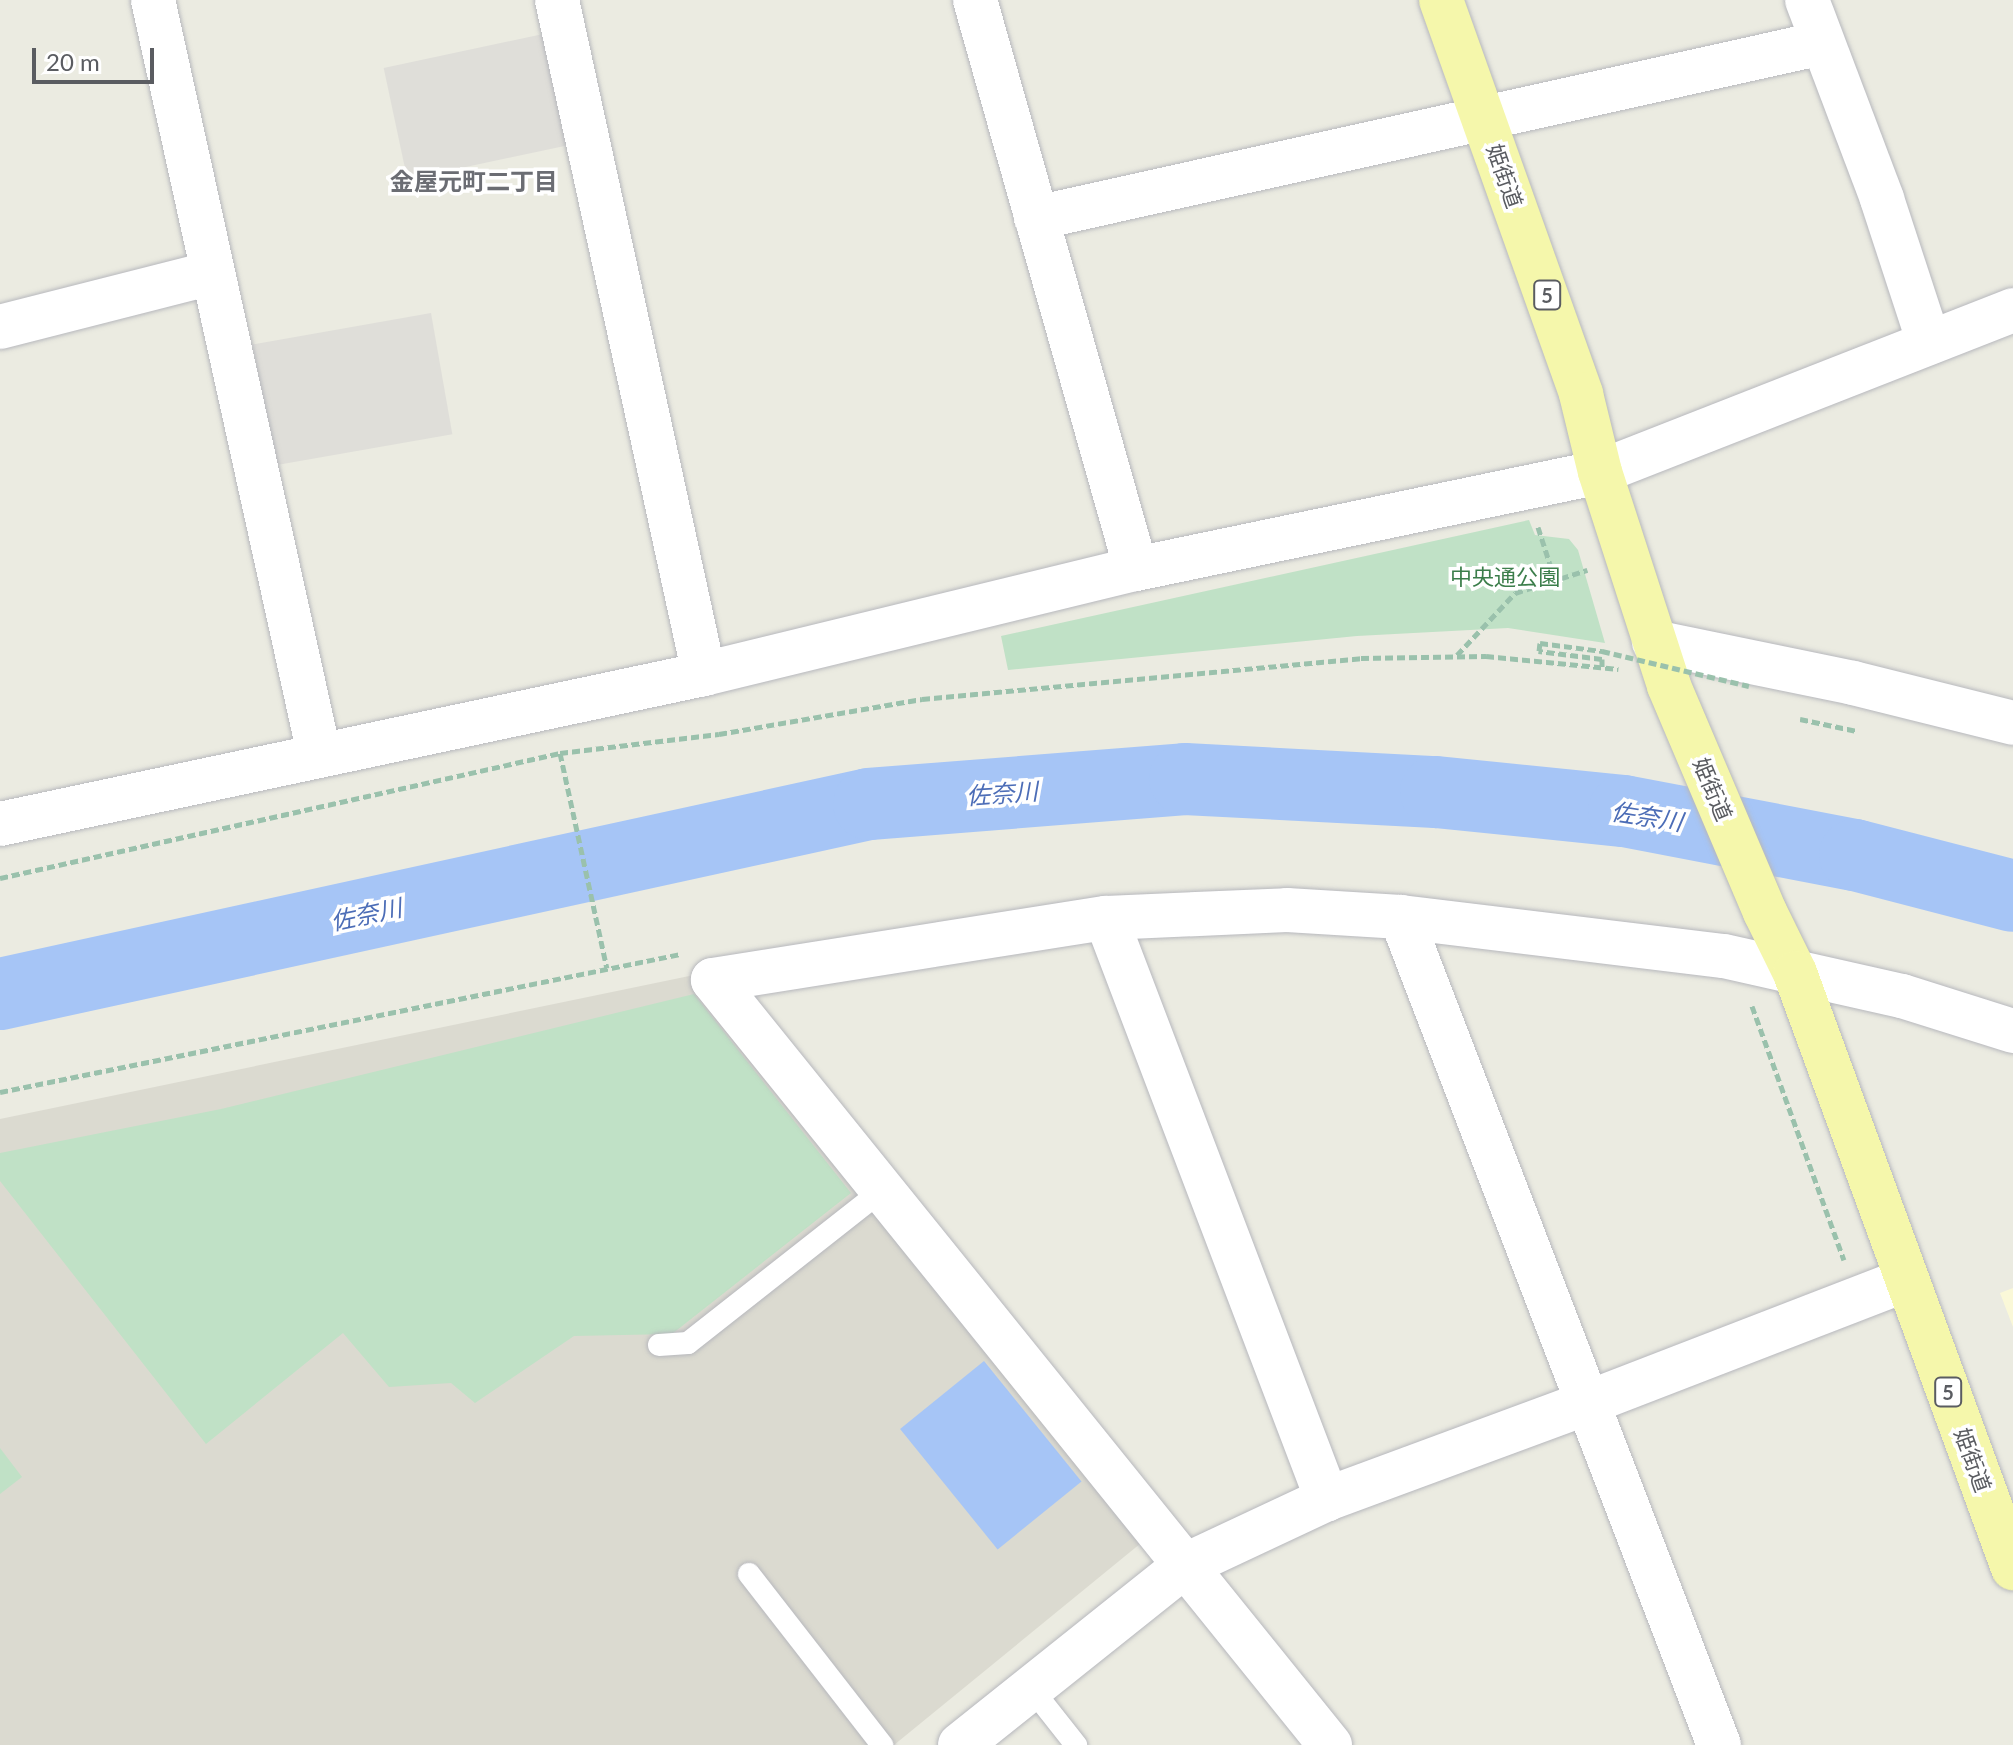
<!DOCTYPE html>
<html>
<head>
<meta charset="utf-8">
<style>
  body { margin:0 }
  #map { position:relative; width:2013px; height:1745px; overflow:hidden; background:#ebebe1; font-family:Lato,"Noto Sans JP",sans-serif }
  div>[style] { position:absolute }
  .commercial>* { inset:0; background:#faf8d8 }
  .industrial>* { inset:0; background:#dfded9; transform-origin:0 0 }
  .education>* { inset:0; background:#dbdad0 }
  .green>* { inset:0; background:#c0e1c6 }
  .water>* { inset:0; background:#a6c5f6; transform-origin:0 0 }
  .river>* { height:72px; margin:-36px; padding:0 36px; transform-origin:36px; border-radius:36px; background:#a6c5f6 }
  .path>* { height:5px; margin-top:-2.5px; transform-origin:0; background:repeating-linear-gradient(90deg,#9ac1ac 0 8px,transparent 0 12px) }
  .roads { filter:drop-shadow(0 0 2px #b7b8bd) drop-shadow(0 0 2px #b7b8bd) }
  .lane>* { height:22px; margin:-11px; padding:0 11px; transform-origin:11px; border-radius:11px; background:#fff }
  .street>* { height:44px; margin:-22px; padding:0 22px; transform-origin:22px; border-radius:22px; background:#fff }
  .secondary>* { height:44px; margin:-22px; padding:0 22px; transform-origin:22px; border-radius:22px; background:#fff }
  .primary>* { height:44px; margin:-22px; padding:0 22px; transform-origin:22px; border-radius:22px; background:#f5f7ab }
  .path-bridge>* { height:5px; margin-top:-2.5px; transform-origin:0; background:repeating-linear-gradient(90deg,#9ac1ac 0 8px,transparent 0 12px) }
  span { translate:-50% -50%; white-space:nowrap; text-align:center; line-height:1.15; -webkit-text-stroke:7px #fff; paint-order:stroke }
  .shield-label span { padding:2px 6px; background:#fff; border:2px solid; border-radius:6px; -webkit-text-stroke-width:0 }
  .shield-label { font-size:20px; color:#5a5c61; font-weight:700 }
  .street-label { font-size:22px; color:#5a5c61 }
  .park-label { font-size:22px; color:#3c7e4b }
  .neighbourhood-label { font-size:24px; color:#6b6d73; font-weight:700 }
  .water-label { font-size:24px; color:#4c6db7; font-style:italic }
  .scale { position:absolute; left:32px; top:48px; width:122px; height:36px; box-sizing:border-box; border:4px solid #5a5c61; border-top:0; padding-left:10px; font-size:24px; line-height:28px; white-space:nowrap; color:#5a5c61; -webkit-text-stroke:6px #fff; paint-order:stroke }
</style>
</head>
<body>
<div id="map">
  <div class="commercial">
    <i style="clip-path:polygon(2013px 1288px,2013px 1327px,2000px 1293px)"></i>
  </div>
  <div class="industrial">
    <i style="left:548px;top:33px;width:114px;height:168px;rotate:78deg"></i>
    <i style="left:431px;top:313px;width:123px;height:181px;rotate:80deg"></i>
  </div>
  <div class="education">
    <i style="clip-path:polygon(699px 974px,1157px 1530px,894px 1745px,0 1745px,0 1119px)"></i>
  </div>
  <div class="green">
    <i style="clip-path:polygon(1529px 520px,1535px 535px,1569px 539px,1578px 550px,1605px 643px,1508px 628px,1357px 636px,1008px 670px,1001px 636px)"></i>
    <i style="clip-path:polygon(694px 994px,851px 1193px,672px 1334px,574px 1336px,475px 1403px,451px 1383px,389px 1387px,343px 1333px,206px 1444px,0 1181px,0 1153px,221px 1109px)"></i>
    <i style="clip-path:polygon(0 1448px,22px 1477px,0 1494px)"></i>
  </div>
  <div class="water">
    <i style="left:984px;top:1361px;width:155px;height:108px;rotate:51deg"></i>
  </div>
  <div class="river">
    <i style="left:0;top:994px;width:890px;rotate:-12.33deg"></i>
    <i style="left:869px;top:804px;width:317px;rotate:-4.5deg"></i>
    <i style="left:1185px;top:779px;width:251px;rotate:3deg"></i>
    <i style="left:1436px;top:792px;width:189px;rotate:5.8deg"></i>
    <i style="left:1624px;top:811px;width:235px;rotate:10.8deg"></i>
    <i style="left:1855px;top:855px;width:163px;rotate:14.5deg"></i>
  </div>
  <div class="path">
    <i style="left:1538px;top:527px;width:56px;rotate:72.2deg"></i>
    <i style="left:1457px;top:655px;width:85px;rotate:-46.9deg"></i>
    <i style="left:1515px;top:593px;width:76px;rotate:-17.7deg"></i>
    <i style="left:1602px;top:667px;width:8px;rotate:-90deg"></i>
    <i style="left:1602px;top:659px;width:64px;rotate:-172.8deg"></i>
    <i style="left:1539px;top:651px;width:8px;rotate:-83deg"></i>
    <i style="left:1540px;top:643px;width:63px;rotate:7.4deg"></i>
    <i style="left:1800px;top:719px;width:58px;rotate:11.9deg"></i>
    <i style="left:560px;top:753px;width:220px;rotate:77.7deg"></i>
    <i style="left:0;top:878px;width:574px;rotate:-12.58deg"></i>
    <i style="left:560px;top:753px;width:160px;rotate:-6.8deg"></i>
    <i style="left:719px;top:734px;width:206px;rotate:-9.8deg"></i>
    <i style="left:922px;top:699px;width:441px;rotate:-5.3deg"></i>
    <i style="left:1361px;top:658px;width:125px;rotate:-0.9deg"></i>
    <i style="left:1486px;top:656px;width:133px;rotate:5.6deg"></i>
    <i style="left:1752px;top:1006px;width:270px;rotate:70.1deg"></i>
    <i style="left:0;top:1092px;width:695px;rotate:-11.46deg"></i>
  </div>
  <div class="roads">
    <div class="lane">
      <i style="left:659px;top:1345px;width:29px;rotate:-4deg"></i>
      <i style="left:688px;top:1343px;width:246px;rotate:-38.2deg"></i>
      <i style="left:749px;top:1574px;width:217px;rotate:52.1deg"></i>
      <i style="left:1031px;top:1688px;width:73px;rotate:51.7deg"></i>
    </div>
    <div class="street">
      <i style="left:153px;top:0;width:772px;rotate:77.58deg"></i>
      <i style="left:557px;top:0;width:690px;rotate:77.7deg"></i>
      <i style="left:975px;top:0;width:591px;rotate:74.2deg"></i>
      <i style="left:1807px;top:0;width:213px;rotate:69.3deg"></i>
      <i style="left:1882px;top:199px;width:151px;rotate:71.9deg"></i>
      <i style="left:1036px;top:218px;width:805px;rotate:-12.55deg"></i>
      <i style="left:0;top:327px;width:219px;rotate:-14.3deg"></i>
      <i style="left:1600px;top:472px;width:444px;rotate:-21.4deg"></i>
      <i style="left:1654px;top:642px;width:203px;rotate:11.6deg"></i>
      <i style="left:1853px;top:683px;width:165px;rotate:14deg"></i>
      <i style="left:1401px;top:917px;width:887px;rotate:68.99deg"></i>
      <i style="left:1106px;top:918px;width:622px;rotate:69.17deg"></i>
      <i style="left:960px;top:1745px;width:287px;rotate:-38.6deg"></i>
      <i style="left:1184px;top:1566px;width:158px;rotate:-25.1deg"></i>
      <i style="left:1327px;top:1499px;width:277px;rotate:-20.3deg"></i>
      <i style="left:1587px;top:1403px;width:341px;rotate:-21.1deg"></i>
      <i style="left:1330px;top:1745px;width:983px;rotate:-128.89deg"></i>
      <i style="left:713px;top:980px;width:398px;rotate:-9deg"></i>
      <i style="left:1106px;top:918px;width:181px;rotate:-2.5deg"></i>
      <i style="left:1287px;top:910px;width:114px;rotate:3.5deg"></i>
      <i style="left:1401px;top:917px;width:325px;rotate:6.9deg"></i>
      <i style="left:1724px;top:956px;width:182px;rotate:12.7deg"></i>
      <i style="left:1902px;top:996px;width:116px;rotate:17.5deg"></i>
    </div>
    <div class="secondary">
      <i style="left:0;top:824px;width:720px;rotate:-12.03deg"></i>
      <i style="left:704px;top:674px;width:445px;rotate:-13.7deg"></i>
      <i style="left:1136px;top:569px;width:474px;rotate:-11.8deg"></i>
    </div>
    <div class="primary">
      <i style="left:1441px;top:0;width:418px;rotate:70.4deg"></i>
      <i style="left:1581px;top:394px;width:80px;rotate:76.3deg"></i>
      <i style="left:1600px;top:472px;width:225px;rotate:72.1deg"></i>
      <i style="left:1669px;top:686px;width:246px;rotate:67deg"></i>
      <i style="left:1765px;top:912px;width:68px;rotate:63.8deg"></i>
      <i style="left:1795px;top:973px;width:634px;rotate:69.88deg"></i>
    </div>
  </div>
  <div class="path-bridge">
    <i style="left:1602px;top:651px;width:151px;rotate:13.4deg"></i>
  </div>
  <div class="shield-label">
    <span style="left:1547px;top:295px">5</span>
    <span style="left:1948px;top:1392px">5</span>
  </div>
  <div class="street-label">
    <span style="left:1505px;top:176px;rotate:71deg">姫街道</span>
    <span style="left:1713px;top:789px;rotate:67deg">姫街道</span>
    <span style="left:1973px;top:1460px;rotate:70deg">姫街道</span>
  </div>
  <div class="park-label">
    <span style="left:1505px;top:577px">中央通公園</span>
  </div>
  <div class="neighbourhood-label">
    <span style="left:474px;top:181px">金屋元町二丁目</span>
  </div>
  <div class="water-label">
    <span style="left:1002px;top:793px;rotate:-4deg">佐奈川</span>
    <span style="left:1647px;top:816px;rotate:9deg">佐奈川</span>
    <span style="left:366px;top:914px;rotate:-12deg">佐奈川</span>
  </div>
  <div class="scale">20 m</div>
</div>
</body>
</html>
